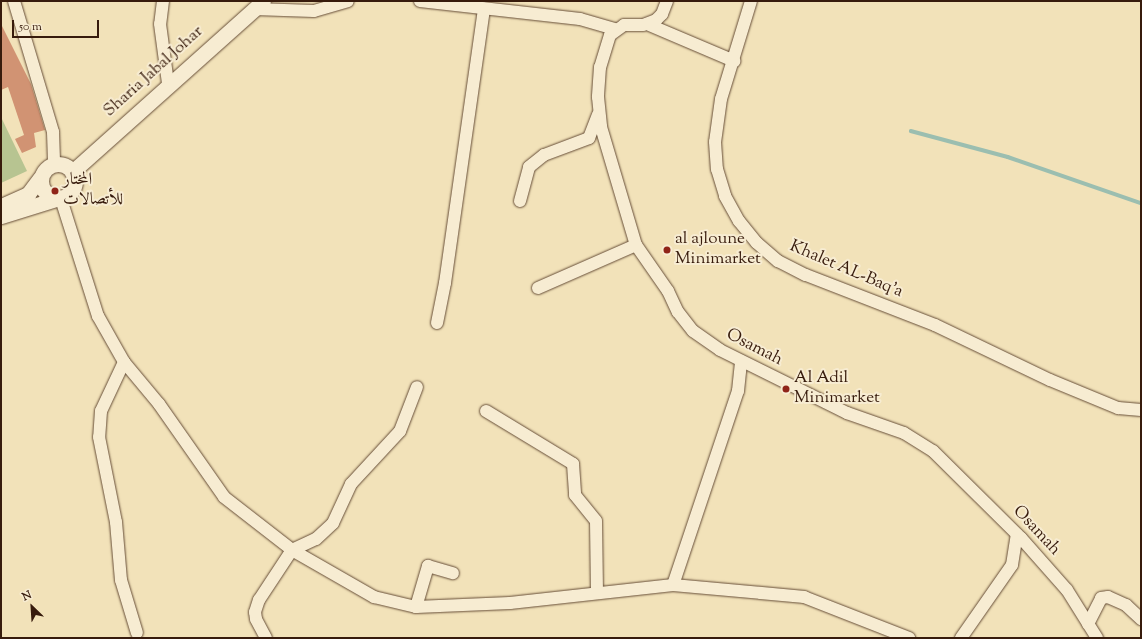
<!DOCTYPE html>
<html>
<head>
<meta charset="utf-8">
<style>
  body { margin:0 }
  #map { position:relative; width:1142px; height:639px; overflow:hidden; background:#f2e2b9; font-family:"Sorts Mill Goudy",Amiri,serif }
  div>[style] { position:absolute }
  .green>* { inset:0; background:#b7c491 }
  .stream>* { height:3.5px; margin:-1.75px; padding:0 1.75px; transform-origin:1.75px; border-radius:1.75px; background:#9bbeb0 }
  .building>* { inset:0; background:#d19373 }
  .roads { filter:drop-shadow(0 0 1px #664d37) drop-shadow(0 0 1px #664d37) }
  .minor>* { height:12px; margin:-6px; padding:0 6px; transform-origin:6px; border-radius:6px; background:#f7ecd2 }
  .tertiary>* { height:15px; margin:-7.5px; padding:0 7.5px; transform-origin:7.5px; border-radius:7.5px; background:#f7ecd2 }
  .tertiary>.ring { margin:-7.5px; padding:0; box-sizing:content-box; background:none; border:15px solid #f7ecd2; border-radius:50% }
  .dots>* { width:11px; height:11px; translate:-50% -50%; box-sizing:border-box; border:2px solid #f7ecd2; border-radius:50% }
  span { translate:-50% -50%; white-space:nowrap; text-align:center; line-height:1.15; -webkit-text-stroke:4px #f7ecd2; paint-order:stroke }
  .street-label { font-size:17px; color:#371b0c }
  .poi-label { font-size:17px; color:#371b0c }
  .left { translate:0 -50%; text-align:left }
  .frame { position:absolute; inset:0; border:2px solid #371b0c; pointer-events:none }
  .north { position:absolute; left:12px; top:587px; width:40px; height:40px; -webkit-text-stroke:3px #f7ecd2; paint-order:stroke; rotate:335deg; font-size:11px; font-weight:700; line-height:16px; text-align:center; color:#371b0c }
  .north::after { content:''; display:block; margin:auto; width:14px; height:18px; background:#371b0c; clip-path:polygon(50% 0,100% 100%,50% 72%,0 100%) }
  .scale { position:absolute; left:12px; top:20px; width:87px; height:18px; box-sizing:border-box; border:2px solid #371b0c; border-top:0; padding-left:5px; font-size:12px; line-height:14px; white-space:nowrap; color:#371b0c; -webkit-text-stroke:3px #f7ecd2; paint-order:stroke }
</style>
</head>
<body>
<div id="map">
  <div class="green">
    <i style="clip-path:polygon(1px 117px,27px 171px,1px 183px)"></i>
  </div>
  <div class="stream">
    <i style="left:911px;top:131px;width:100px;rotate:15deg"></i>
    <i style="left:1008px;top:157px;width:141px;rotate:19.1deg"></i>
  </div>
  <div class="building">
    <i style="clip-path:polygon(1px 24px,31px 84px,45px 130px,34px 133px,36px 147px,22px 153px,15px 139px,24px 135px,8px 87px,1px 90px)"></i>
  </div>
  <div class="roads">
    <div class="minor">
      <i style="left:14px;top:1px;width:137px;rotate:73.4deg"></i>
      <i style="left:53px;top:132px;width:32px;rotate:88deg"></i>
      <i style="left:163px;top:1px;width:23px;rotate:97deg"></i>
      <i style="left:160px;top:24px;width:60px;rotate:82.3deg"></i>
      <i style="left:420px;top:1px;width:161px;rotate:6.4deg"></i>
      <i style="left:580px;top:19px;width:36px;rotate:16deg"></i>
      <i style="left:667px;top:1px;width:14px;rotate:111deg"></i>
      <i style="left:662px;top:14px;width:8px;rotate:135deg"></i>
      <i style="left:656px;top:20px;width:14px;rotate:159deg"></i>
      <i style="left:643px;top:25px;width:19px;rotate:180deg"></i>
      <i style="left:624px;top:25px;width:17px;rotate:144deg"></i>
      <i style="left:610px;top:35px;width:34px;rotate:107deg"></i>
      <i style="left:600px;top:67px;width:30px;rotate:94deg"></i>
      <i style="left:598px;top:97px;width:30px;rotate:84deg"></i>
      <i style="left:601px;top:127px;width:123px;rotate:73.5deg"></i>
      <i style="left:636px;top:245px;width:56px;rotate:55.2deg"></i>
      <i style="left:668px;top:291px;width:23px;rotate:65deg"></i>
      <i style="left:678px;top:312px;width:24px;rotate:52deg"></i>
      <i style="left:693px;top:331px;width:33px;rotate:35deg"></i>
      <i style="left:720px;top:350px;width:142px;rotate:26.4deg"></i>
      <i style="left:847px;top:413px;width:60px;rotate:19.3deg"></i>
      <i style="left:904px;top:433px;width:34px;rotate:32deg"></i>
      <i style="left:933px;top:451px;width:124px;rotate:44.7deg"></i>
      <i style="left:1021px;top:538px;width:69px;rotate:48.5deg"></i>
      <i style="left:1067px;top:590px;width:57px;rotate:58deg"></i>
      <i style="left:751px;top:1px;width:102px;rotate:107deg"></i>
      <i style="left:721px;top:99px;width:43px;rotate:97.9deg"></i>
      <i style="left:715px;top:142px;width:27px;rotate:86deg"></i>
      <i style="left:717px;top:169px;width:28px;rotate:73deg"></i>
      <i style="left:725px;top:196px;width:29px;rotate:61deg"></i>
      <i style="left:739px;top:221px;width:28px;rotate:51deg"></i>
      <i style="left:757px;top:243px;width:28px;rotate:41deg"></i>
      <i style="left:778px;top:261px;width:31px;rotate:27deg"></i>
      <i style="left:806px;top:275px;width:138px;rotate:21.2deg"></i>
      <i style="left:935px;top:325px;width:127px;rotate:25.6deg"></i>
      <i style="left:1050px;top:380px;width:74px;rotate:22.4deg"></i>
      <i style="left:1118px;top:408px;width:23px;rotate:5deg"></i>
      <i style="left:254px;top:9px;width:60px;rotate:1.9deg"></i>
      <i style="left:314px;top:11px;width:35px;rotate:-16deg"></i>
      <i style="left:647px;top:24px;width:95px;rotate:23deg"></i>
      <i style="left:61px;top:199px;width:123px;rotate:72.5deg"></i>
      <i style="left:98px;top:316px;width:53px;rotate:60.5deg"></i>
      <i style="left:124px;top:362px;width:55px;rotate:50.2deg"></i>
      <i style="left:159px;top:404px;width:113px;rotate:55deg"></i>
      <i style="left:224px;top:497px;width:86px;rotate:37.9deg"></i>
      <i style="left:292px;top:550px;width:95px;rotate:29.8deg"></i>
      <i style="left:374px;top:597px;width:43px;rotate:13.4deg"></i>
      <i style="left:416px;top:607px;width:94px;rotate:-2.4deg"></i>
      <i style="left:510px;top:603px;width:164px;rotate:-6.3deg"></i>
      <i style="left:673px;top:585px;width:132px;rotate:5.2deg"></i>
      <i style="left:804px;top:597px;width:113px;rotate:21.3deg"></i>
      <i style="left:520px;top:201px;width:35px;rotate:-75deg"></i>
      <i style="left:529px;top:167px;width:19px;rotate:-39deg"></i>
      <i style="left:544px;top:155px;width:48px;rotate:-20.7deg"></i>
      <i style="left:589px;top:138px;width:25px;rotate:-69deg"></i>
      <i style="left:538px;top:288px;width:107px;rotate:-23.7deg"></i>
      <i style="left:437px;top:323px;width:41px;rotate:-78.7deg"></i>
      <i style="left:445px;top:283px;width:277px;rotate:-81.9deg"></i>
      <i style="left:124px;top:362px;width:54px;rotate:115.1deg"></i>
      <i style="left:101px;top:411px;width:26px;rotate:94deg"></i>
      <i style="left:99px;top:437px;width:87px;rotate:78.7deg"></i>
      <i style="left:116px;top:522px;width:58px;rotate:85.1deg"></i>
      <i style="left:121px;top:580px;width:55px;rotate:73.2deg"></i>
      <i style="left:486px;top:411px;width:102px;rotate:31.3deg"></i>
      <i style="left:573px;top:464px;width:31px;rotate:86deg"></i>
      <i style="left:575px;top:495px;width:33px;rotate:51deg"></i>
      <i style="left:596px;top:521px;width:71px;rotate:89.2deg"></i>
      <i style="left:673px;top:585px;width:205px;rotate:-71.5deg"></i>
      <i style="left:738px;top:391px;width:30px;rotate:-84deg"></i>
      <i style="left:416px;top:607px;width:43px;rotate:-73.7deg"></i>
      <i style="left:428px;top:566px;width:26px;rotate:16deg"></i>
      <i style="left:1088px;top:624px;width:29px;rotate:-63deg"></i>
      <i style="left:1101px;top:598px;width:7px;rotate:-8deg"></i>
      <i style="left:1108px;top:597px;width:20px;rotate:24deg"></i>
      <i style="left:1126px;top:605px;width:21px;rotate:43deg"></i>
      <i style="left:266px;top:638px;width:21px;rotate:-118deg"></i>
      <i style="left:256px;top:619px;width:7px;rotate:-98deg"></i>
      <i style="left:255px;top:612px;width:13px;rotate:-72deg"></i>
      <i style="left:259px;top:600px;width:60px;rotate:-56.6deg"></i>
      <i style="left:292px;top:550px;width:26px;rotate:-25deg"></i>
      <i style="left:316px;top:539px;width:23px;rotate:-43deg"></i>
      <i style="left:333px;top:523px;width:43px;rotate:-65.2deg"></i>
      <i style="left:351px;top:484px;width:72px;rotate:-47.2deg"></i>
      <i style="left:400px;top:431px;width:47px;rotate:-68.9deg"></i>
      <i style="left:961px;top:638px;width:89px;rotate:-55.1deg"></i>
      <i style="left:1012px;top:565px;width:31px;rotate:-81deg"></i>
    </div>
    <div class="tertiary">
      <i class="ring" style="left:41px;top:164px;width:19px;height:19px"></i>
      <i style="left:72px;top:172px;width:256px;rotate:-41.8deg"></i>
      <i style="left:1px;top:206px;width:30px;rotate:-24deg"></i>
      <i style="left:28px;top:194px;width:20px;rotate:-53deg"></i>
      <i style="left:1px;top:216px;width:58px;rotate:-17.2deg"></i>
    </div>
  </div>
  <div class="dots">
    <i style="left:55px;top:191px;background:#8f2418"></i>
    <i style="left:667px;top:250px;background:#8f2418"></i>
    <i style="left:786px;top:389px;background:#8f2418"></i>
  </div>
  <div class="street-label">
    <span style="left:154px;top:72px;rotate:-42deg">Sharia Jabal Johar</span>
    <span style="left:846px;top:270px;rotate:23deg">Khalet AL-Baq'a</span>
    <span style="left:754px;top:348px;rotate:27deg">Osamah</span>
    <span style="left:1036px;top:531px;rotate:47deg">Osamah</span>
  </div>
  <div class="poi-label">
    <span class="left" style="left:63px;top:191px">المختار<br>للأتصالات</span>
    <span class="left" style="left:675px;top:250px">al ajloune<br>Minimarket</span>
    <span class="left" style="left:794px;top:389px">Al Adil<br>Minimarket</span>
  </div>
  <div class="frame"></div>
  <div class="north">N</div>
  <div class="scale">50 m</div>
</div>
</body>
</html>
